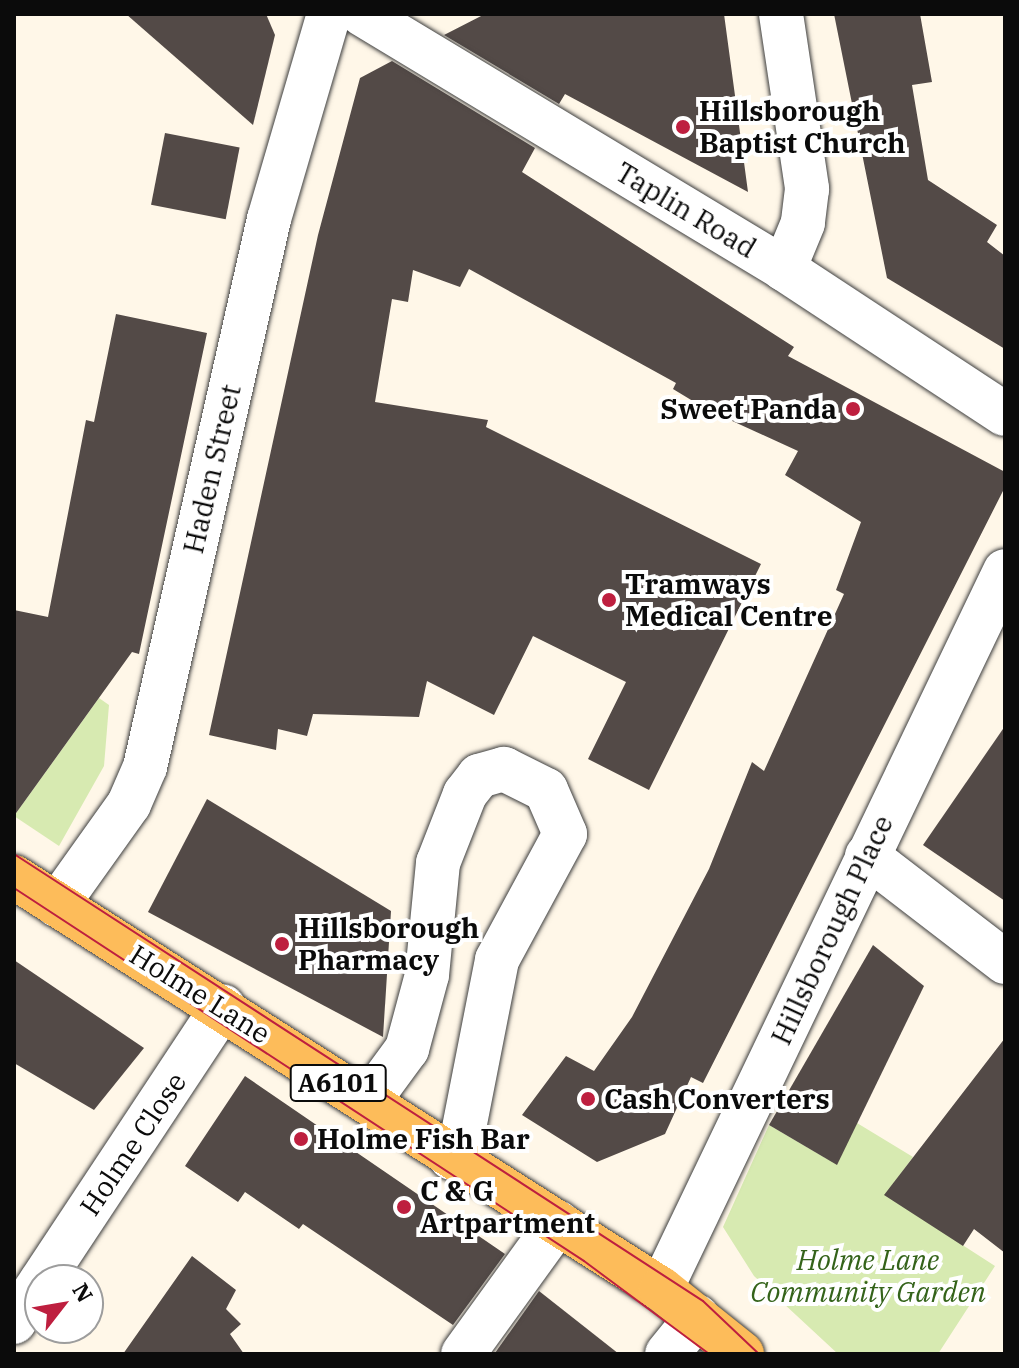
<!DOCTYPE html>
<html>
<head>
<meta charset="utf-8">
<style>
  body { margin:0 }
  #map { position:relative; width:1019px; height:1368px; overflow:hidden; background:#fff7e8; font-family:"IBM Plex Serif",serif }
  div>[style] { position:absolute }
  .green>* { inset:0; background:#d7eab1 }
  .building>* { inset:0; background:#534a47; transform-origin:0 0 }
  .roads { filter:drop-shadow(0 0 2px #3e3e3e) drop-shadow(0 0 2px #3e3e3e) }
  .minor>* { height:44px; margin:-22px; padding:0 22px; transform-origin:22px; border-radius:22px; background:#fff }
  .major>* { height:44px; margin:-22px; padding:0 22px; transform-origin:22px; border-radius:22px; background:#fdbc5a }
  .tram>* { height:2px; margin:-1px; padding:0 1px; transform-origin:1px; border-radius:1px; background:#be1f3f }
  .dots>* { width:22px; height:22px; translate:-50% -50%; box-sizing:border-box; border:4px solid #fff; border-radius:50% }
  span { translate:-50% -50%; white-space:nowrap; text-align:center; line-height:1.15; -webkit-text-stroke:8px #fff; paint-order:stroke }
  .shield-label span { padding:2px 6px; background:#fff; border:2px solid; border-radius:6px; -webkit-text-stroke-width:0 }
  .shield-label { font-size:26px; color:#0b0b0b; font-weight:700 }
  .poi-label { font-size:28px; color:#0b0b0b; font-weight:700 }
  .left { translate:0 -50%; text-align:left }
  .right { translate:-100% -50%; text-align:right }
  .street-label { font-size:28px; color:#0b0b0b }
  .park-label { font-size:28px; color:#34631a; font-style:italic }
  .frame { position:absolute; inset:0; border:16px solid #0b0b0b; pointer-events:none }
  .north { position:absolute; left:24px; top:1264px; width:80px; height:80px; box-sizing:border-box; background:#fff; border:2px solid #9d9d9d; border-radius:50%; rotate:59deg; font-size:22px; font-weight:700; line-height:32px; text-align:center; color:#0b0b0b }
  .north::after { content:''; display:block; margin:auto; width:28px; height:36px; background:#be1f3f; clip-path:polygon(50% 0,100% 100%,50% 72%,0 100%) }
</style>
</head>
<body>
<div id="map">
  <div class="green">
    <i style="clip-path:polygon(99px 698px,109px 705px,104px 766px,59px 846px,14px 816px)"></i>
    <i style="clip-path:polygon(857px 1123px,913px 1157px,885px 1195px,995px 1266px,938px 1354px,838px 1354px,754px 1276px,723px 1227px,769px 1125px,829px 1160px)"></i>
  </div>
  <div class="building">
    <i style="clip-path:polygon(126px 14px,266px 14px,275px 35px,253px 125px)"></i>
    <i style="clip-path:polygon(485px 14px,724px 14px,748px 192px,565px 94px,559px 104px,444px 35px)"></i>
    <i style="clip-path:polygon(834px 14px,920px 14px,932px 82px,912px 85px,928px 180px,997px 225px,987px 242px,1005px 256px,1005px 349px,887px 278px)"></i>
    <i style="clip-path:polygon(392px 61px,535px 148px,522px 172px,794px 347px,788px 356px,1005px 472px,1005px 487px,703px 1083px,691px 1077px,665px 1134px,597px 1162px,522px 1115px,566px 1056px,594px 1071px,632px 1017px,709px 869px,752px 762px,764px 771px,844px 594px,836px 590px,861px 522px,785px 475px,798px 451px,706px 409px,673px 389px,676px 383px,469px 269px,460px 287px,413px 270px,408px 302px,392px 299px,375px 402px,488px 420px,486px 427px,761px 564px,649px 790px,588px 759px,626px 682px,533px 636px,494px 715px,427px 681px,419px 717px,313px 714px,307px 736px,278px 729px,276px 750px,209px 735px,318px 235px,360px 78px)"></i>
    <i style="left:165px;top:133px;width:76px;height:73px;rotate:11deg"></i>
    <i style="clip-path:polygon(116px 314px,207px 333px,139px 654px,132px 652px,14px 816px,14px 610px,48px 617px,86px 420px,94px 422px)"></i>
    <i style="clip-path:polygon(1005px 726px,1005px 901px,923px 845px)"></i>
    <i style="clip-path:polygon(207px 799px,391px 911px,383px 1037px,148px 912px)"></i>
    <i style="clip-path:polygon(873px 945px,924px 986px,837px 1165px,769px 1125px)"></i>
    <i style="clip-path:polygon(14px 960px,144px 1048px,94px 1110px,14px 1063px)"></i>
    <i style="clip-path:polygon(1005px 1038px,1005px 1253px,974px 1229px,963px 1246px,884px 1195px)"></i>
    <i style="clip-path:polygon(245px 1076px,505px 1254px,453px 1325px,303px 1224px,299px 1229px,245px 1192px,238px 1202px,185px 1166px)"></i>
    <i style="clip-path:polygon(192px 1256px,236px 1290px,226px 1309px,241px 1324px,230px 1334px,244px 1354px,123px 1354px)"></i>
    <i style="clip-path:polygon(539px 1291px,619px 1354px,495px 1353px)"></i>
  </div>
  <div class="roads">
    <div class="minor">
      <i style="left:362px;top:14px;width:493px;rotate:31.1deg"></i>
      <i style="left:784px;top:269px;width:264px;rotate:33.3deg"></i>
      <i style="left:781px;top:14px;width:177px;rotate:81.5deg"></i>
      <i style="left:807px;top:189px;width:34px;rotate:97deg"></i>
      <i style="left:803px;top:223px;width:50px;rotate:112.4deg"></i>
      <i style="left:867px;top:856px;width:174px;rotate:37.5deg"></i>
      <i style="left:57px;top:905px;width:124px;rotate:-54.5deg"></i>
      <i style="left:129px;top:804px;width:40px;rotate:-66.6deg"></i>
      <i style="left:145px;top:767px;width:562px;rotate:-77.25deg"></i>
      <i style="left:269px;top:219px;width:214px;rotate:-73.7deg"></i>
      <i style="left:368px;top:1102px;width:66px;rotate:-53.7deg"></i>
      <i style="left:407px;top:1049px;width:77px;rotate:-74.9deg"></i>
      <i style="left:427px;top:975px;width:113px;rotate:-84.4deg"></i>
      <i style="left:438px;top:863px;width:74px;rotate:-68.6deg"></i>
      <i style="left:465px;top:794px;width:23px;rotate:-52deg"></i>
      <i style="left:479px;top:776px;width:26px;rotate:-16deg"></i>
      <i style="left:504px;top:769px;width:47px;rotate:26.6deg"></i>
      <i style="left:546px;top:790px;width:48px;rotate:66.6deg"></i>
      <i style="left:565px;top:834px;width:143px;rotate:118.4deg"></i>
      <i style="left:497px;top:960px;width:187px;rotate:101.1deg"></i>
      <i style="left:461px;top:1144px;width:17px;rotate:126deg"></i>
      <i style="left:42px;top:1280px;width:328px;rotate:-56.5deg"></i>
      <i style="left:661px;top:1289px;width:796px;rotate:-64.4deg"></i>
      <i style="left:14px;top:1322px;width:47px;rotate:-56.3deg"></i>
      <i style="left:463px;top:1354px;width:162px;rotate:-54.1deg"></i>
      <i style="left:667px;top:1354px;width:48px;rotate:-51deg"></i>
    </div>
    <div class="major">
      <i style="left:14px;top:877px;width:767px;rotate:32.49deg"></i>
      <i style="left:661px;top:1289px;width:104px;rotate:38.7deg"></i>
    </div>
  </div>
  <div class="tram">
    <i style="left:14px;top:854px;width:821px;rotate:32.97deg"></i>
    <i style="left:703px;top:1301px;width:77px;rotate:43.4deg"></i>
    <i style="left:14px;top:888px;width:681px;rotate:33.2deg"></i>
    <i style="left:584px;top:1261px;width:156px;rotate:36.6deg"></i>
  </div>
  <div class="dots">
    <i style="left:683px;top:127px;background:#be1f3f"></i>
    <i style="left:853px;top:409px;background:#be1f3f"></i>
    <i style="left:609px;top:600px;background:#be1f3f"></i>
    <i style="left:282px;top:944px;background:#be1f3f"></i>
    <i style="left:588px;top:1099px;background:#be1f3f"></i>
    <i style="left:301px;top:1139px;background:#be1f3f"></i>
    <i style="left:404px;top:1207px;background:#be1f3f"></i>
  </div>
  <div class="shield-label">
    <span style="left:338px;top:1083px">A6101</span>
  </div>
  <div class="poi-label">
    <span class="left" style="left:699px;top:127px">Hillsborough<br>Baptist Church</span>
    <span class="right" style="left:837px;top:409px">Sweet Panda</span>
    <span class="left" style="left:625px;top:600px">Tramways<br>Medical Centre</span>
    <span class="left" style="left:298px;top:944px">Hillsborough<br>Pharmacy</span>
    <span class="left" style="left:604px;top:1099px">Cash Converters</span>
    <span class="left" style="left:317px;top:1139px">Holme Fish Bar</span>
    <span class="left" style="left:420px;top:1207px">C &amp; G<br>Artpartment</span>
  </div>
  <div class="street-label">
    <span style="left:686px;top:210px;rotate:31deg">Taplin Road</span>
    <span style="left:212px;top:469px;rotate:-77deg">Haden Street</span>
    <span style="left:832px;top:930px;rotate:-65deg">Hillsborough Place</span>
    <span style="left:200px;top:994px;rotate:32deg">Holme Lane</span>
    <span style="left:133px;top:1144px;rotate:-56deg">Holme Close</span>
  </div>
  <div class="park-label">
    <span style="left:868px;top:1276px">Holme Lane<br>Community Garden</span>
  </div>
  <div class="frame"></div>
  <div class="north">N</div>
</div>
</body>
</html>
